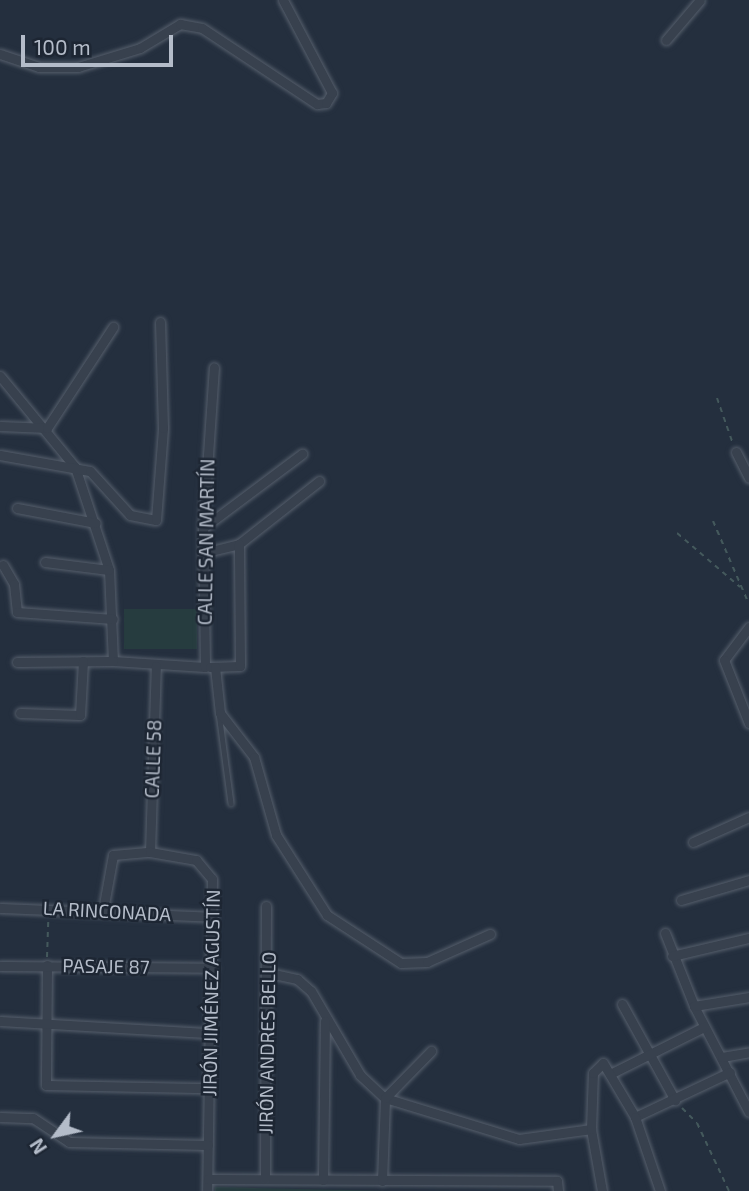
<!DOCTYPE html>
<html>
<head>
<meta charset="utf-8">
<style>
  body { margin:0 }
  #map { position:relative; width:749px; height:1191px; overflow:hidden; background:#242f3e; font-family:"Exo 2",sans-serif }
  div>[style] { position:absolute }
  .green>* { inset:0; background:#263c3f; transform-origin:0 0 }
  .path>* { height:2px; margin-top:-1px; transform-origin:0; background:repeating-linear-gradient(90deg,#44595c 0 5px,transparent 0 10px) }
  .roads { filter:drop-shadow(0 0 2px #565f6c) drop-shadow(0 0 2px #565f6c) }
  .lane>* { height:4.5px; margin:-2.25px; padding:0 2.25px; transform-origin:2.25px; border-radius:2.25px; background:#38414e }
  .street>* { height:9px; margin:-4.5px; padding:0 4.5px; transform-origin:4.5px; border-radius:4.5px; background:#38414e }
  span { translate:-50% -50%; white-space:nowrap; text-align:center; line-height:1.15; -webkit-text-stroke:5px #1d2633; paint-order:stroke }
  .street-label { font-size:19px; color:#b4bcc9 }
  .north { position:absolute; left:21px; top:1100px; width:70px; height:70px; -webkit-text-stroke:5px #1d2633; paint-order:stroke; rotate:237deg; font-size:19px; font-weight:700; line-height:28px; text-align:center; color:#b4bcc9 }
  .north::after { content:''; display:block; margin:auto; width:24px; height:32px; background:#b4bcc9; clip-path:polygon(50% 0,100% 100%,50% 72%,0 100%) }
  .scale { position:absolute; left:21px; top:35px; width:152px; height:32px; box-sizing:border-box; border:4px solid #b4bcc9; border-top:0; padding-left:9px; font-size:21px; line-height:24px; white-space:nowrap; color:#b4bcc9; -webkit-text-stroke:5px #1d2633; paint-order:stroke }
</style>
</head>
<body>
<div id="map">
  <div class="green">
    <i style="left:124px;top:609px;width:73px;height:40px"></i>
    <i style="clip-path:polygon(215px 1187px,391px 1191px,215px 1191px)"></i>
  </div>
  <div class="path">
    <i style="left:717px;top:398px;width:49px;rotate:70.8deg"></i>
    <i style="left:713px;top:521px;width:90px;rotate:66.6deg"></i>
    <i style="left:677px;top:533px;width:83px;rotate:40.6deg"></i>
    <i style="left:47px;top:957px;width:37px;rotate:-88deg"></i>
    <i style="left:682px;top:1108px;width:21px;rotate:45deg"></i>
    <i style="left:697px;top:1123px;width:75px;rotate:64.8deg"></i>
  </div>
  <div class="roads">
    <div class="lane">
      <i style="left:219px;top:713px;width:91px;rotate:82.4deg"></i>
    </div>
    <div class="street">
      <i style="left:666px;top:40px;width:52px;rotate:-49.6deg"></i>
      <i style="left:0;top:54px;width:41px;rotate:18.4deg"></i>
      <i style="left:39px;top:67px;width:39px"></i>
      <i style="left:78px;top:67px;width:65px;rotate:-17deg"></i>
      <i style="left:140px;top:48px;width:47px;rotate:-31deg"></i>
      <i style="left:180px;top:24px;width:22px;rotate:10deg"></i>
      <i style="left:202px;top:28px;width:138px;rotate:33.5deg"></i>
      <i style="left:317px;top:104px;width:9px;rotate:-6deg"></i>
      <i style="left:326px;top:103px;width:12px;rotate:-59deg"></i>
      <i style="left:332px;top:93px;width:105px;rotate:-117.8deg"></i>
      <i style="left:0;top:376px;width:118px;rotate:50.5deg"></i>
      <i style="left:75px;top:467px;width:108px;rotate:71.7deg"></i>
      <i style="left:109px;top:570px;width:91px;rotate:87.5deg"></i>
      <i style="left:113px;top:661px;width:92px;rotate:3.7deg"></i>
      <i style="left:205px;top:667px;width:139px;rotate:-90.8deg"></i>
      <i style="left:203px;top:528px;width:161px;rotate:-86.1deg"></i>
      <i style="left:0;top:426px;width:47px;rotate:2.4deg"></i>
      <i style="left:47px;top:428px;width:121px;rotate:-56.8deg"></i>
      <i style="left:736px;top:452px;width:29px;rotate:63deg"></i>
      <i style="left:0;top:455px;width:91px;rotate:10.1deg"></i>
      <i style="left:90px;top:471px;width:59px;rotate:47.7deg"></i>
      <i style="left:130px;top:515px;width:26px;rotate:11deg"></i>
      <i style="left:156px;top:520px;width:92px;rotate:-85.6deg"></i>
      <i style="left:163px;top:428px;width:106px;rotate:-91.6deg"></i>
      <i style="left:17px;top:508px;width:80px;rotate:10.8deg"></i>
      <i style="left:203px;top:528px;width:124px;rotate:-36.8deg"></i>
      <i style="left:203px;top:553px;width:37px;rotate:-14deg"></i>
      <i style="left:239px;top:544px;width:102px;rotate:-38.2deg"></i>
      <i style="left:45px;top:562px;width:64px;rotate:7.1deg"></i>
      <i style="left:3px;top:565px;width:22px;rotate:60deg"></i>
      <i style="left:14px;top:584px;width:28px;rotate:84deg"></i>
      <i style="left:17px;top:612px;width:96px;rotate:4.2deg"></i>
      <i style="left:749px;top:627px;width:41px;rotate:127.1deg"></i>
      <i style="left:724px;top:660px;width:68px;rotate:68.4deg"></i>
      <i style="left:17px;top:662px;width:96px;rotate:-0.6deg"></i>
      <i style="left:210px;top:667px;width:30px;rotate:-2deg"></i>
      <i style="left:240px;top:666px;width:122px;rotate:-90.5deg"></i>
      <i style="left:215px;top:667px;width:46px;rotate:83.8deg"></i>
      <i style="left:220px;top:713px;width:56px;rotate:52.3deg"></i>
      <i style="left:254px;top:757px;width:81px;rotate:74.2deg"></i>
      <i style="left:276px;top:835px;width:95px;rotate:57.5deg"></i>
      <i style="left:327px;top:915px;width:88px;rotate:33deg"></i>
      <i style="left:401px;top:963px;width:26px;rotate:-2deg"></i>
      <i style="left:427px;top:962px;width:69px;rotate:-24deg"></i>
      <i style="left:20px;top:713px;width:60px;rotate:1.9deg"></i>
      <i style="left:80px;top:715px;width:54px;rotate:-86.8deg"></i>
      <i style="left:693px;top:842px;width:61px;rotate:-24.1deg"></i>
      <i style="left:150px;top:852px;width:186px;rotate:-88.2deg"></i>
      <i style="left:681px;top:900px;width:71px;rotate:-16.4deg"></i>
      <i style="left:0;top:908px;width:213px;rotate:2.4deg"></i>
      <i style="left:103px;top:910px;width:56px;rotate:-79.7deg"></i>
      <i style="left:113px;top:855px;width:37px;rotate:-5deg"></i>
      <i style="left:150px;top:852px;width:47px;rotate:9.9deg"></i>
      <i style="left:196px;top:860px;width:25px;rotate:50deg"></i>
      <i style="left:212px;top:879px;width:312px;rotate:90.9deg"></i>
      <i style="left:665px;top:933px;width:79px;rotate:68.3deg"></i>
      <i style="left:694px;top:1006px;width:119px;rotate:62.6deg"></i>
      <i style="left:672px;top:956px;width:79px;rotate:-13.2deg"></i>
      <i style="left:47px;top:965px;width:120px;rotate:90.5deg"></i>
      <i style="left:46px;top:1085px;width:163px;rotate:1.1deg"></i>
      <i style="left:0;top:966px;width:213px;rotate:0.5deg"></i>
      <i style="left:269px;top:973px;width:29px;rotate:12deg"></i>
      <i style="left:297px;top:979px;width:18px;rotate:41deg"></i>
      <i style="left:311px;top:991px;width:97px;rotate:59.7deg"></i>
      <i style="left:360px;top:1075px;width:34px;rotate:43deg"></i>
      <i style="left:385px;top:1098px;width:140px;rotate:17deg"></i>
      <i style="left:519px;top:1139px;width:73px;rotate:-7.9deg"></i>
      <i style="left:622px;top:1004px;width:110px;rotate:61.1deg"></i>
      <i style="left:694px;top:1006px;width:56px;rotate:-9.3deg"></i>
      <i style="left:0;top:1021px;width:211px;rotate:3.3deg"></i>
      <i style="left:722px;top:1057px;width:27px;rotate:-10deg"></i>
      <i style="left:612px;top:1073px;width:103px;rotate:-26.6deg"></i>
      <i style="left:0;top:1117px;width:33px;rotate:2deg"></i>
      <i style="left:33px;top:1118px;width:43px;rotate:33.7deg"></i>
      <i style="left:69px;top:1142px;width:139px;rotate:1.2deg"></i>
      <i style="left:635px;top:1117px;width:105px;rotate:-25.3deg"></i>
      <i style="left:208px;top:1179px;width:349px;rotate:0.3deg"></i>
      <i style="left:557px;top:1181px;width:10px;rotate:84deg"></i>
      <i style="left:265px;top:1179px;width:273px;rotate:-89.8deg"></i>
      <i style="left:323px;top:1180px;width:159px;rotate:-89.3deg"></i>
      <i style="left:382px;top:1181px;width:83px;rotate:-87.9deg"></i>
      <i style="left:385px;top:1098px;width:66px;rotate:-45.6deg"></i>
      <i style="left:602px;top:1191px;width:63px;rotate:-100.1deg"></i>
      <i style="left:591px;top:1129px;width:56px;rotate:-88deg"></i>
      <i style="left:593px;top:1073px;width:14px;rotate:-45deg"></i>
      <i style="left:603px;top:1063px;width:63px;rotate:59.3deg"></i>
      <i style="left:635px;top:1117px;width:78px;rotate:71.3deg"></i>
    </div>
  </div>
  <div class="street-label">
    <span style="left:206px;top:542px;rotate:-89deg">CALLE SAN MARTÍN</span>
    <span style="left:153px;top:759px;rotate:-88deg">CALLE 58</span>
    <span style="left:107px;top:911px;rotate:3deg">LA RINCONADA</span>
    <span style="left:106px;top:966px;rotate:1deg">PASAJE 87</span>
    <span style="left:211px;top:993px;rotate:-89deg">JIRÓN JIMÉNEZ AGUSTÍN</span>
    <span style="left:267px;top:1043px;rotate:-89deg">JIRÓN ANDRES BELLO</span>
  </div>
  <div class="north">N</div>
  <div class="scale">100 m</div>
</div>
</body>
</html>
